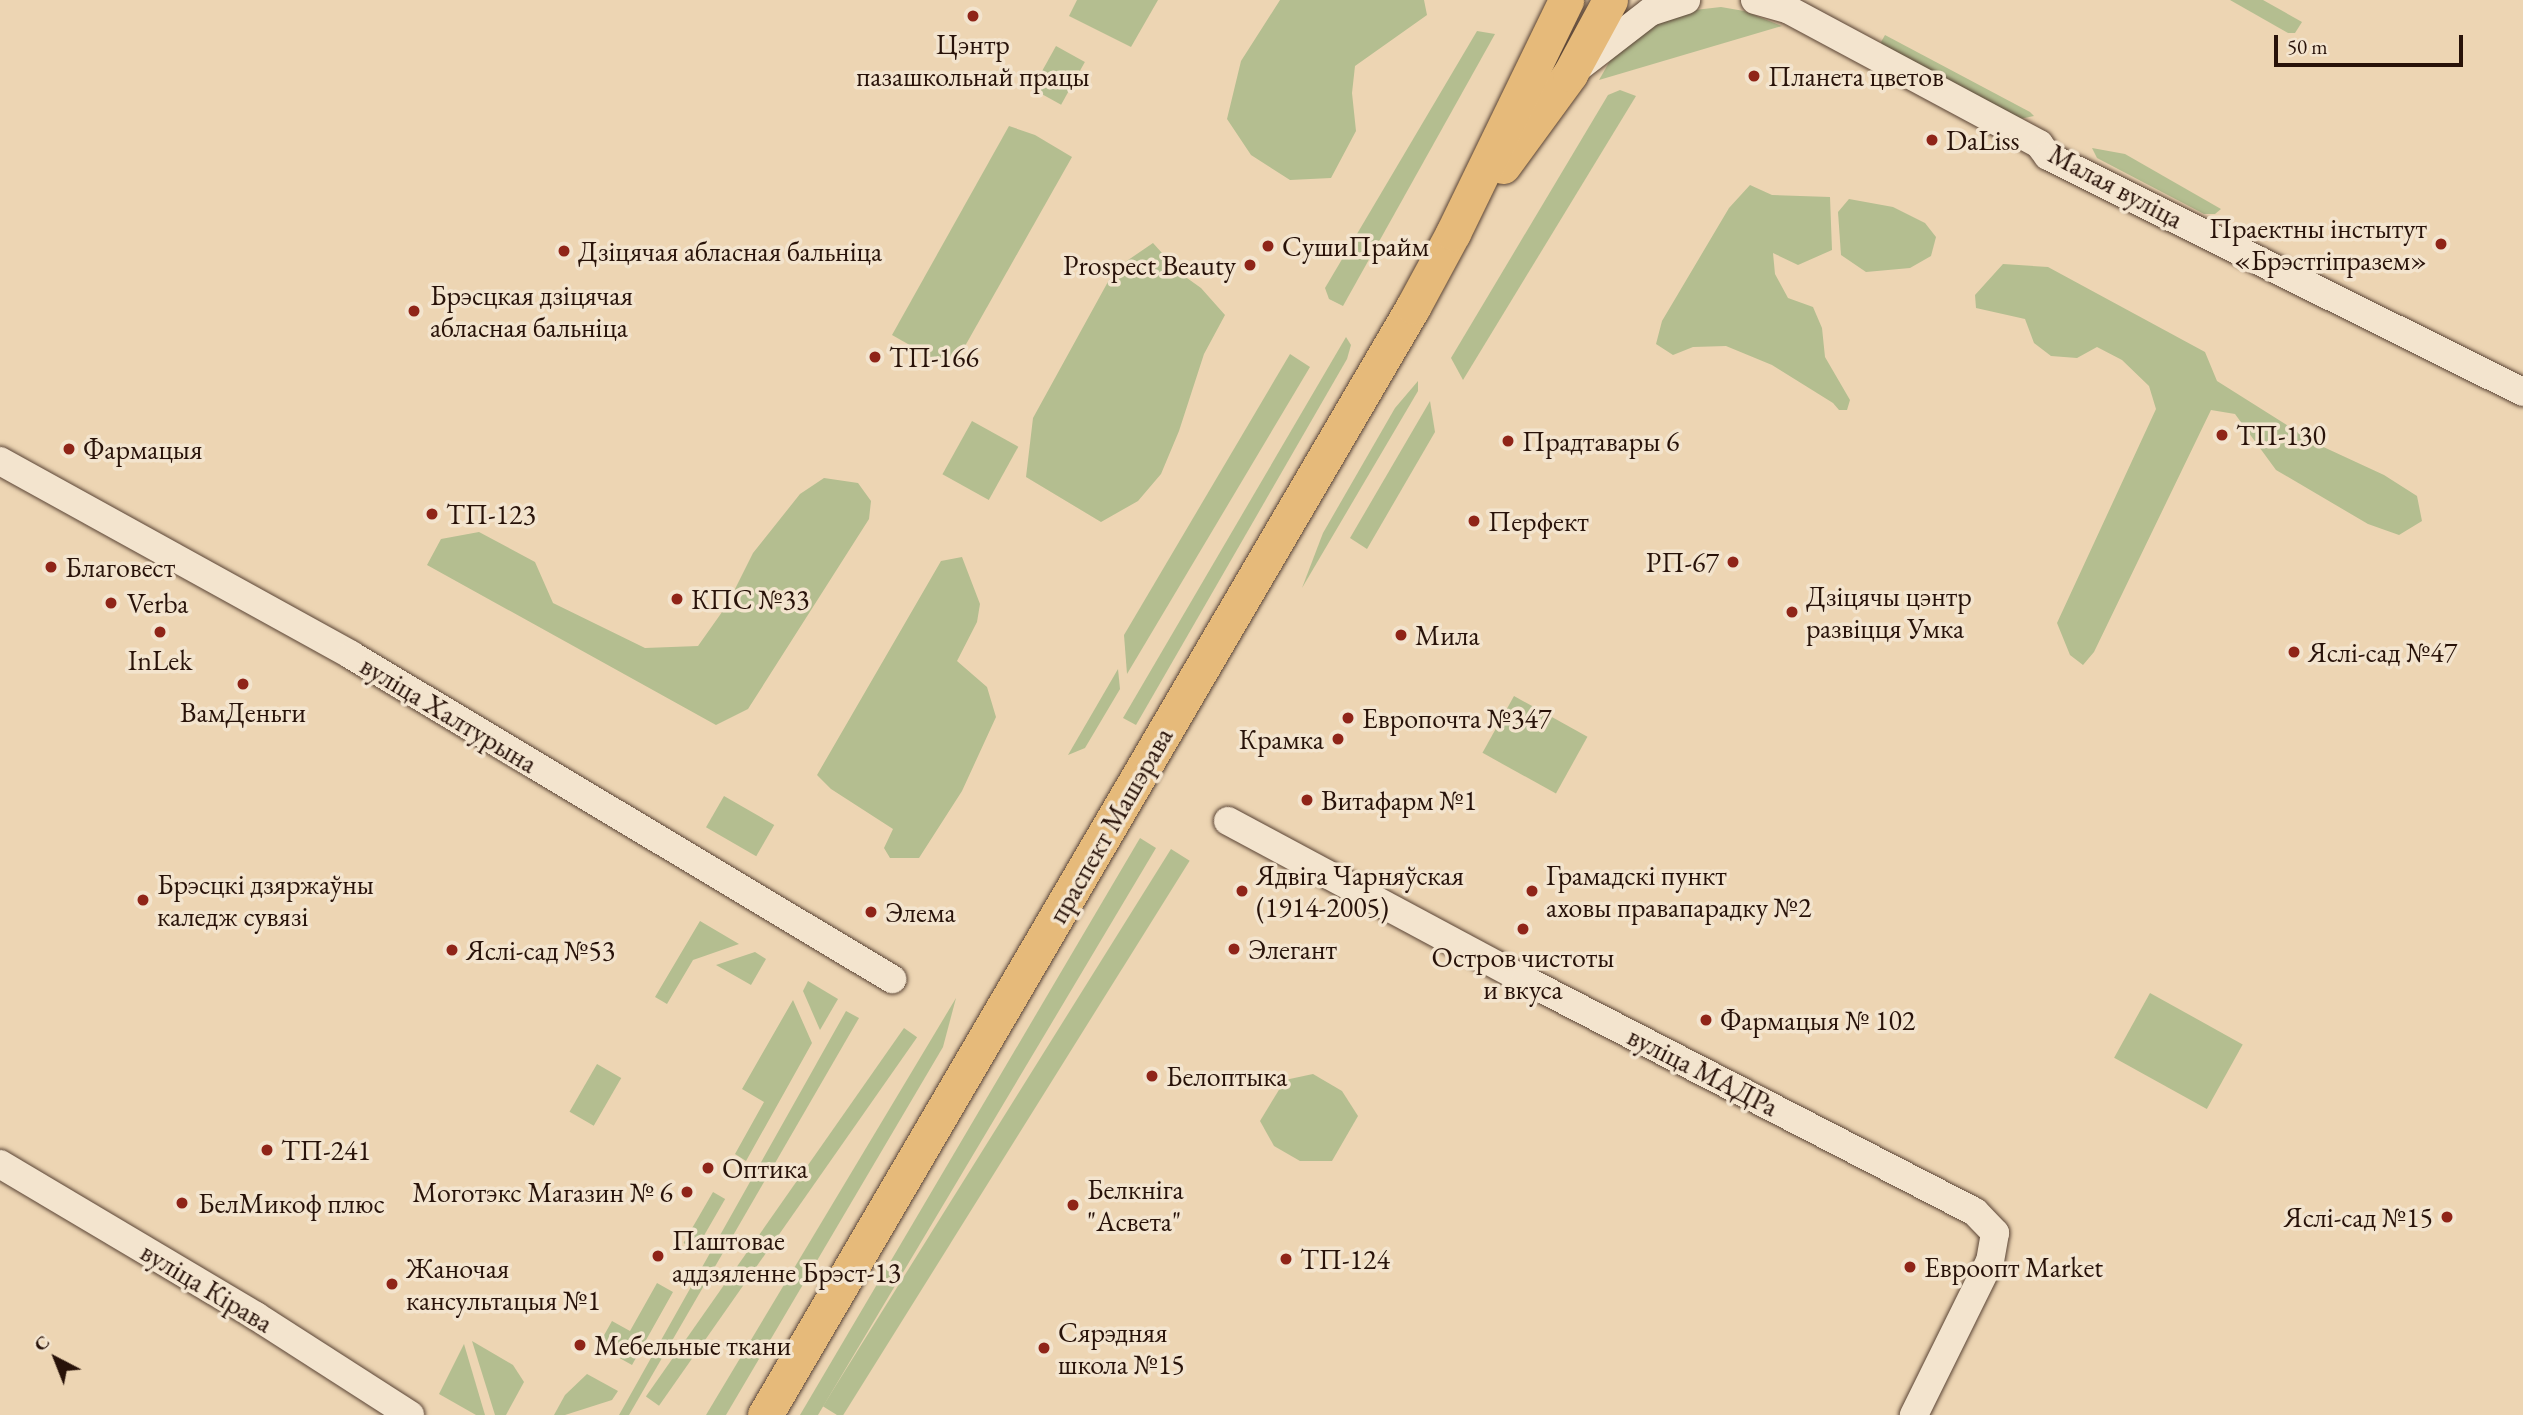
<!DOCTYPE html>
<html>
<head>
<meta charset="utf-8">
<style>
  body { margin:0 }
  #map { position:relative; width:2523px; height:1415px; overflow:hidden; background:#edd5b3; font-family:"EB Garamond",serif }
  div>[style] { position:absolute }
  .green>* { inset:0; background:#b4be90; transform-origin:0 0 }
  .roads { filter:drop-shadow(0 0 2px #594334) drop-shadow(0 0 2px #594334) }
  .minor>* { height:28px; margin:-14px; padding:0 14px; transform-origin:14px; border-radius:14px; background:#f3e4ce }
  .major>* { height:35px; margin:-17.5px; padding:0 17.5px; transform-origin:17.5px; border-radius:17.5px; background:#e6ba7a }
  .dots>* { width:19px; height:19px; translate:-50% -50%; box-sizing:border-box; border:4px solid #f3e4ce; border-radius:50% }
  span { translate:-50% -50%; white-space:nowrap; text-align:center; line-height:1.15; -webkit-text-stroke:7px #f3e4ce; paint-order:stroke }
  .poi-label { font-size:28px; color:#281209 }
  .left { translate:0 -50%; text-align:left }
  .right { translate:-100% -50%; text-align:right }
  .street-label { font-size:28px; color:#281209 }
  .north { position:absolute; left:21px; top:1324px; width:70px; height:70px; -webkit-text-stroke:5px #f3e4ce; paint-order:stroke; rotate:318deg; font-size:19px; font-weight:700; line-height:28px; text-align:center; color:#281209 }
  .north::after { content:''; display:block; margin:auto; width:24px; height:32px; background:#281209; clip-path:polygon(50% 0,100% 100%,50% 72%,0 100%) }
  .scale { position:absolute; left:2274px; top:35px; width:189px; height:32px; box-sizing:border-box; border:4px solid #281209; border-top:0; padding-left:9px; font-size:21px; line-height:24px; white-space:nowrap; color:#281209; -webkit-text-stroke:5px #f3e4ce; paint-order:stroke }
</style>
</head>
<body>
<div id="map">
  <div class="green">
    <i style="clip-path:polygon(1077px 0,1158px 0,1131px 47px,1069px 16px)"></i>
    <i style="clip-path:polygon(1280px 0,1424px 0,1427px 15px,1355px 66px,1352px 93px,1356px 131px,1331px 178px,1290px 180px,1251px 155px,1227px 119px,1241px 61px)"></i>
    <i style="clip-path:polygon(2230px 0,2263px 0,2302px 22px,2295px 33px,2288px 33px)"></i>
    <i style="clip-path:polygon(1721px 7px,1744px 11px,1782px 26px,1599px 80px,1611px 59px,1642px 28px,1686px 11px)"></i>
    <i style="clip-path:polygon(1477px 31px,1495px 34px,1343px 306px,1329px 299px,1325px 288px)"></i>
    <i style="clip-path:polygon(1885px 35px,2030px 112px,2034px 116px,2020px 119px,1884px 48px,1881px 42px)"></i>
    <i style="left:1056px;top:46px;width:33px;height:49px;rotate:29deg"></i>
    <i style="clip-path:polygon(1620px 90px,1636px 96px,1463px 380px,1451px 358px,1608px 95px)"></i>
    <i style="clip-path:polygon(1009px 126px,1035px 135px,1072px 157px,952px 369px,892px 335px)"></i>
    <i style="clip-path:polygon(2092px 148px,2125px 154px,2221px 209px,2215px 214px,2204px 214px,2097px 158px)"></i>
    <i style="clip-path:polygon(1750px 185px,1772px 195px,1830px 197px,1832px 250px,1798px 265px,1773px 253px,1775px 274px,1788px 298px,1813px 307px,1822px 328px,1825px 357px,1850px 400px,1847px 410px,1839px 410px,1833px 403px,1772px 365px,1726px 346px,1693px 347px,1673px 355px,1656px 344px,1662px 321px,1729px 208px)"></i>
    <i style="clip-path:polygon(1849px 199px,1893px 207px,1925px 223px,1936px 237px,1931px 256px,1910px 268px,1866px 272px,1841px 255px,1838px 212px)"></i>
    <i style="clip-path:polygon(1153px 243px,1180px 273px,1201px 288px,1225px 315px,1204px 354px,1179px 431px,1161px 474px,1138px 501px,1101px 522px,1026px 477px,1033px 418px,1115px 269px)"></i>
    <i style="clip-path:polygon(2003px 264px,2048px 267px,2205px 352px,2217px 381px,2317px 444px,2384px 475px,2417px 496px,2422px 521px,2399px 535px,2368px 524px,2276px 470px,2235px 414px,2211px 410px,2094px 652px,2083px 665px,2070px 655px,2057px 623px,2156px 409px,2149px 386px,2122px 360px,2097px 347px,2077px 358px,2051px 356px,2034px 343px,2025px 319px,1976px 308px,1975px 295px)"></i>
    <i style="clip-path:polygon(1346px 337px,1351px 345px,1347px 359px,1136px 725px,1123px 718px)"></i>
    <i style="clip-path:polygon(1290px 354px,1310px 367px,1127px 674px,1124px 635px)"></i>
    <i style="clip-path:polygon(1418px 381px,1418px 391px,1302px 588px,1323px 533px,1395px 408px)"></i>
    <i style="clip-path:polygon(1430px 401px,1435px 432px,1367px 549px,1350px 538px)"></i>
    <i style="left:972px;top:421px;width:53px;height:61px;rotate:29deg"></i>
    <i style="clip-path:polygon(824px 478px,858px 483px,871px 501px,869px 519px,748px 709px,716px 725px,427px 565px,441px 539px,479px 532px,535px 562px,553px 603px,645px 648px,698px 646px,727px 605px,753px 553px,800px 494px)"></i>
    <i style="clip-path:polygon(962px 557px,980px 604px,977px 622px,957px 661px,987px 687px,996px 717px,962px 791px,919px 858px,890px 858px,884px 848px,893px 829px,831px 789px,817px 775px,941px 561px)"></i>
    <i style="clip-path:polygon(1118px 669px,1120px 689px,1085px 748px,1068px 755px)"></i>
    <i style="left:1514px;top:696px;width:84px;height:65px;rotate:29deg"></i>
    <i style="left:724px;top:796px;width:58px;height:36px;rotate:30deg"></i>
    <i style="clip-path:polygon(1140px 838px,1156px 848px,818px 1415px,800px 1415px)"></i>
    <i style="left:1171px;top:849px;width:22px;height:657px;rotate:32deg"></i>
    <i style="clip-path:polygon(700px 921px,739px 944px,693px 960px,667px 1004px,655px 997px)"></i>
    <i style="clip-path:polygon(755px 952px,766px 959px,751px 985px,716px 965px)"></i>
    <i style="clip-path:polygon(808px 981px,838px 999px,820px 1030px,803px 991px)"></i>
    <i style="left:2150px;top:993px;width:106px;height:74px;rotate:29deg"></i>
    <i style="clip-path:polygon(956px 998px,943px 1047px,726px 1415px,706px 1415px)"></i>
    <i style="clip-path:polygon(793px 1000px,812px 1043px,746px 1161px,735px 1154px,764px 1102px,742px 1089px)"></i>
    <i style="clip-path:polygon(846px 1011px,859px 1018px,629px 1415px,619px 1415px)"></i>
    <i style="left:904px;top:1028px;width:16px;height:450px;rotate:35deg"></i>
    <i style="left:597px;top:1064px;width:28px;height:55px;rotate:30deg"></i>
    <i style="clip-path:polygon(1313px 1074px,1342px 1091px,1358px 1116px,1332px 1161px,1300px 1161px,1274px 1146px,1260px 1121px,1285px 1080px)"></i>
    <i style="left:713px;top:1192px;width:14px;height:59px;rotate:30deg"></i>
    <i style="clip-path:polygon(657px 1283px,673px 1292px,632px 1365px,598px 1346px,612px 1321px,630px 1331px)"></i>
    <i style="clip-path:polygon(472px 1341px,513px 1365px,524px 1382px,506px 1415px,495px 1415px)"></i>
    <i style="clip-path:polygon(464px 1344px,485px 1415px,476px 1415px,439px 1394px)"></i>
    <i style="clip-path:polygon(587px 1374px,618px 1391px,612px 1400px,565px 1415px,554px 1415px,565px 1395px)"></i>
  </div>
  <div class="roads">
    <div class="minor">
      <i style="left:1755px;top:0;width:35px;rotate:16deg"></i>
      <i style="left:1789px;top:10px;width:284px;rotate:28.2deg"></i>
      <i style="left:2039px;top:144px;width:15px;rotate:53deg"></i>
      <i style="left:2048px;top:156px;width:530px;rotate:26.42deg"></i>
      <i style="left:1575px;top:70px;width:95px;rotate:-37.7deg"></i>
      <i style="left:1650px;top:12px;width:38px;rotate:-18deg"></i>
      <i style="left:0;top:461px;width:401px;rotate:28.9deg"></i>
      <i style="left:351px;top:655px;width:631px;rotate:30.92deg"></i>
      <i style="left:1228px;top:821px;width:337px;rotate:28.2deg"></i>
      <i style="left:1525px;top:980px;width:506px;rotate:27.27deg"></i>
      <i style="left:1975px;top:1212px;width:29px;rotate:46deg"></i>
      <i style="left:1995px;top:1233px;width:28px;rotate:100deg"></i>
      <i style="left:1990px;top:1261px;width:172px;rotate:116.3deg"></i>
      <i style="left:0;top:1164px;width:298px;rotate:30.7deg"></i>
      <i style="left:256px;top:1316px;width:183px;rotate:32.7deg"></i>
    </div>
    <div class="major">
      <i style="left:1503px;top:166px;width:114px;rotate:-53.9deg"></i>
      <i style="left:1570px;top:74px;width:84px;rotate:-61.6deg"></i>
      <i style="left:765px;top:1415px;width:1284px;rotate:-59.68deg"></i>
      <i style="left:1413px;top:307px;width:84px;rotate:-61.6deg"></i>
      <i style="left:1453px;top:233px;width:259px;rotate:-64.1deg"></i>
    </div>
  </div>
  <div class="dots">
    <i style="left:973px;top:16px;background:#8f2418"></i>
    <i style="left:1754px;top:76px;background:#8f2418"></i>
    <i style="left:1932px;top:140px;background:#8f2418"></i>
    <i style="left:2441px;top:244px;background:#8f2418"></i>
    <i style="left:1268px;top:246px;background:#8f2418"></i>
    <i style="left:564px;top:251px;background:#8f2418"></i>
    <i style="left:1250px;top:265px;background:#8f2418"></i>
    <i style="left:414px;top:311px;background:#8f2418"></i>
    <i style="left:875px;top:357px;background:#8f2418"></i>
    <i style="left:2222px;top:435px;background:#8f2418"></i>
    <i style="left:1508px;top:441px;background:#8f2418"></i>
    <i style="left:69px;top:449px;background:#8f2418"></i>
    <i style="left:432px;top:514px;background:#8f2418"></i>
    <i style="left:1474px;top:521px;background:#8f2418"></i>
    <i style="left:1733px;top:562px;background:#8f2418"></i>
    <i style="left:51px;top:567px;background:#8f2418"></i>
    <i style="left:677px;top:599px;background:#8f2418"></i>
    <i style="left:111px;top:603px;background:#8f2418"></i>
    <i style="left:1792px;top:612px;background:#8f2418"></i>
    <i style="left:160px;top:632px;background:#8f2418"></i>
    <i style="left:1401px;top:635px;background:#8f2418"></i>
    <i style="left:2294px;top:652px;background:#8f2418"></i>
    <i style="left:243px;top:684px;background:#8f2418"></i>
    <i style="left:1348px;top:718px;background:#8f2418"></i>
    <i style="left:1338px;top:739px;background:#8f2418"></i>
    <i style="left:1307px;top:800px;background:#8f2418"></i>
    <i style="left:1242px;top:891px;background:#8f2418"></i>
    <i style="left:1532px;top:891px;background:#8f2418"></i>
    <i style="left:143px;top:900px;background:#8f2418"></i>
    <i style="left:871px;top:912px;background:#8f2418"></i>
    <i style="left:1523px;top:929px;background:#8f2418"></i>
    <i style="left:1234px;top:949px;background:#8f2418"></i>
    <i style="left:452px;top:950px;background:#8f2418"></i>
    <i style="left:1706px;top:1020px;background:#8f2418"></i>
    <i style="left:1152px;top:1076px;background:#8f2418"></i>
    <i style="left:267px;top:1150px;background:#8f2418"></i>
    <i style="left:708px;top:1168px;background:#8f2418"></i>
    <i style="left:687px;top:1192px;background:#8f2418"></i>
    <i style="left:182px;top:1203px;background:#8f2418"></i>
    <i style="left:1073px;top:1205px;background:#8f2418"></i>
    <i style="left:2447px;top:1217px;background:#8f2418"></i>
    <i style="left:658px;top:1256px;background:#8f2418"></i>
    <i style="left:1286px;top:1259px;background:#8f2418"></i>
    <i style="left:1910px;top:1267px;background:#8f2418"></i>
    <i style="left:392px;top:1284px;background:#8f2418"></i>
    <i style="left:580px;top:1345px;background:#8f2418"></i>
    <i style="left:1044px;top:1348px;background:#8f2418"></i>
  </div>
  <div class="poi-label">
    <span style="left:973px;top:60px">Цэнтр<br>пазашкольнай працы</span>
    <span class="left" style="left:1768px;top:76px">Планета цветов</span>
    <span class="left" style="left:1946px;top:140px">DaLiss</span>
    <span class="right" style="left:2427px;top:244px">Праектны інстытут<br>«Брэстгіпразем»</span>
    <span class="left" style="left:1282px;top:246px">СушиПрайм</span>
    <span class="left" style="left:578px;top:251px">Дзіцячая абласная бальніца</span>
    <span class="right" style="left:1236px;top:265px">Prospect Beauty</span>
    <span class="left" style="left:430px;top:311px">Брэсцкая дзіцячая<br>абласная бальніца</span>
    <span class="left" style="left:889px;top:357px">ТП-166</span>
    <span class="left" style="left:2236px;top:435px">ТП-130</span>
    <span class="left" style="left:1522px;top:441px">Прадтавары 6</span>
    <span class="left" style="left:83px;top:449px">Фармацыя</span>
    <span class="left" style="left:446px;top:514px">ТП-123</span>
    <span class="left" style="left:1488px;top:521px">Перфект</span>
    <span class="right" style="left:1719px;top:562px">РП-67</span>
    <span class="left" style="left:65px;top:567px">Благовест</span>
    <span class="left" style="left:1806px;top:612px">Дзіцячы цэнтр<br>развіцця Умка</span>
    <span class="left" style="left:691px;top:599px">КПС №33</span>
    <span class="left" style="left:127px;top:603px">Verba</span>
    <span class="left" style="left:1415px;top:635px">Мила</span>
    <span class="left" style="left:2308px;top:652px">Яслі-сад №47</span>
    <span style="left:160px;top:660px">InLek</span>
    <span style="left:243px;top:712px">ВамДеньги</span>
    <span class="left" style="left:1362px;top:718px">Европочта №347</span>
    <span class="right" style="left:1324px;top:739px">Крамка</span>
    <span class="left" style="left:1321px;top:800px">Витафарм №1</span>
    <span class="left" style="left:1256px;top:891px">Ядвіга Чарняўская<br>(1914-2005)</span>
    <span class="left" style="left:1546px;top:891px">Грамадскі пункт<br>аховы правапарадку №2</span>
    <span class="left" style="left:157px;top:900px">Брэсцкі дзяржаўны<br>каледж сувязі</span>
    <span class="left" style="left:885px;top:912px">Элема</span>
    <span class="left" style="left:1248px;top:949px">Элегант</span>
    <span class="left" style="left:466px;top:950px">Яслі-сад №53</span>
    <span style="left:1523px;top:973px">Остров чистоты<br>и вкуса</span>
    <span class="left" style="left:1720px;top:1020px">Фармацыя № 102</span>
    <span class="left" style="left:1166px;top:1076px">Белоптыка</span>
    <span class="left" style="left:281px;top:1150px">ТП-241</span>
    <span class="left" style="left:722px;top:1168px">Оптика</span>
    <span class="left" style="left:1087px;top:1205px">Белкніга<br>"Асвета"</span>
    <span class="right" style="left:673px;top:1192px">Моготэкс Магазин № 6</span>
    <span class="left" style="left:198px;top:1203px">БелМикоф плюс</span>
    <span class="right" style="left:2433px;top:1217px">Яслі-сад №15</span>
    <span class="left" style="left:672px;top:1256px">Паштовае<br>аддзяленне Брэст-13</span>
    <span class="left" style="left:1300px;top:1259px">ТП-124</span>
    <span class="left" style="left:1924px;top:1267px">Евроопт Market</span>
    <span class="left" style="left:406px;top:1284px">Жаночая<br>кансультацыя №1</span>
    <span class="left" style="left:1058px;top:1348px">Сярэдняя<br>школа №15</span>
    <span class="left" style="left:594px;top:1345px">Мебельные ткани</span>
  </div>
  <div class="street-label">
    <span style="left:2116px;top:186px;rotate:28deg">Малая вуліца</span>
    <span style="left:449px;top:714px;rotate:31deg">вуліца Халтурына</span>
    <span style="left:1110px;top:825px;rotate:-60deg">праспект Машэрава</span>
    <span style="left:1703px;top:1071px;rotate:27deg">вуліца МАДРа</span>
    <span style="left:207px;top:1287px;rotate:31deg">вуліца Кірава</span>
  </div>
  <div class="north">С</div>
  <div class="scale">50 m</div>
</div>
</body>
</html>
